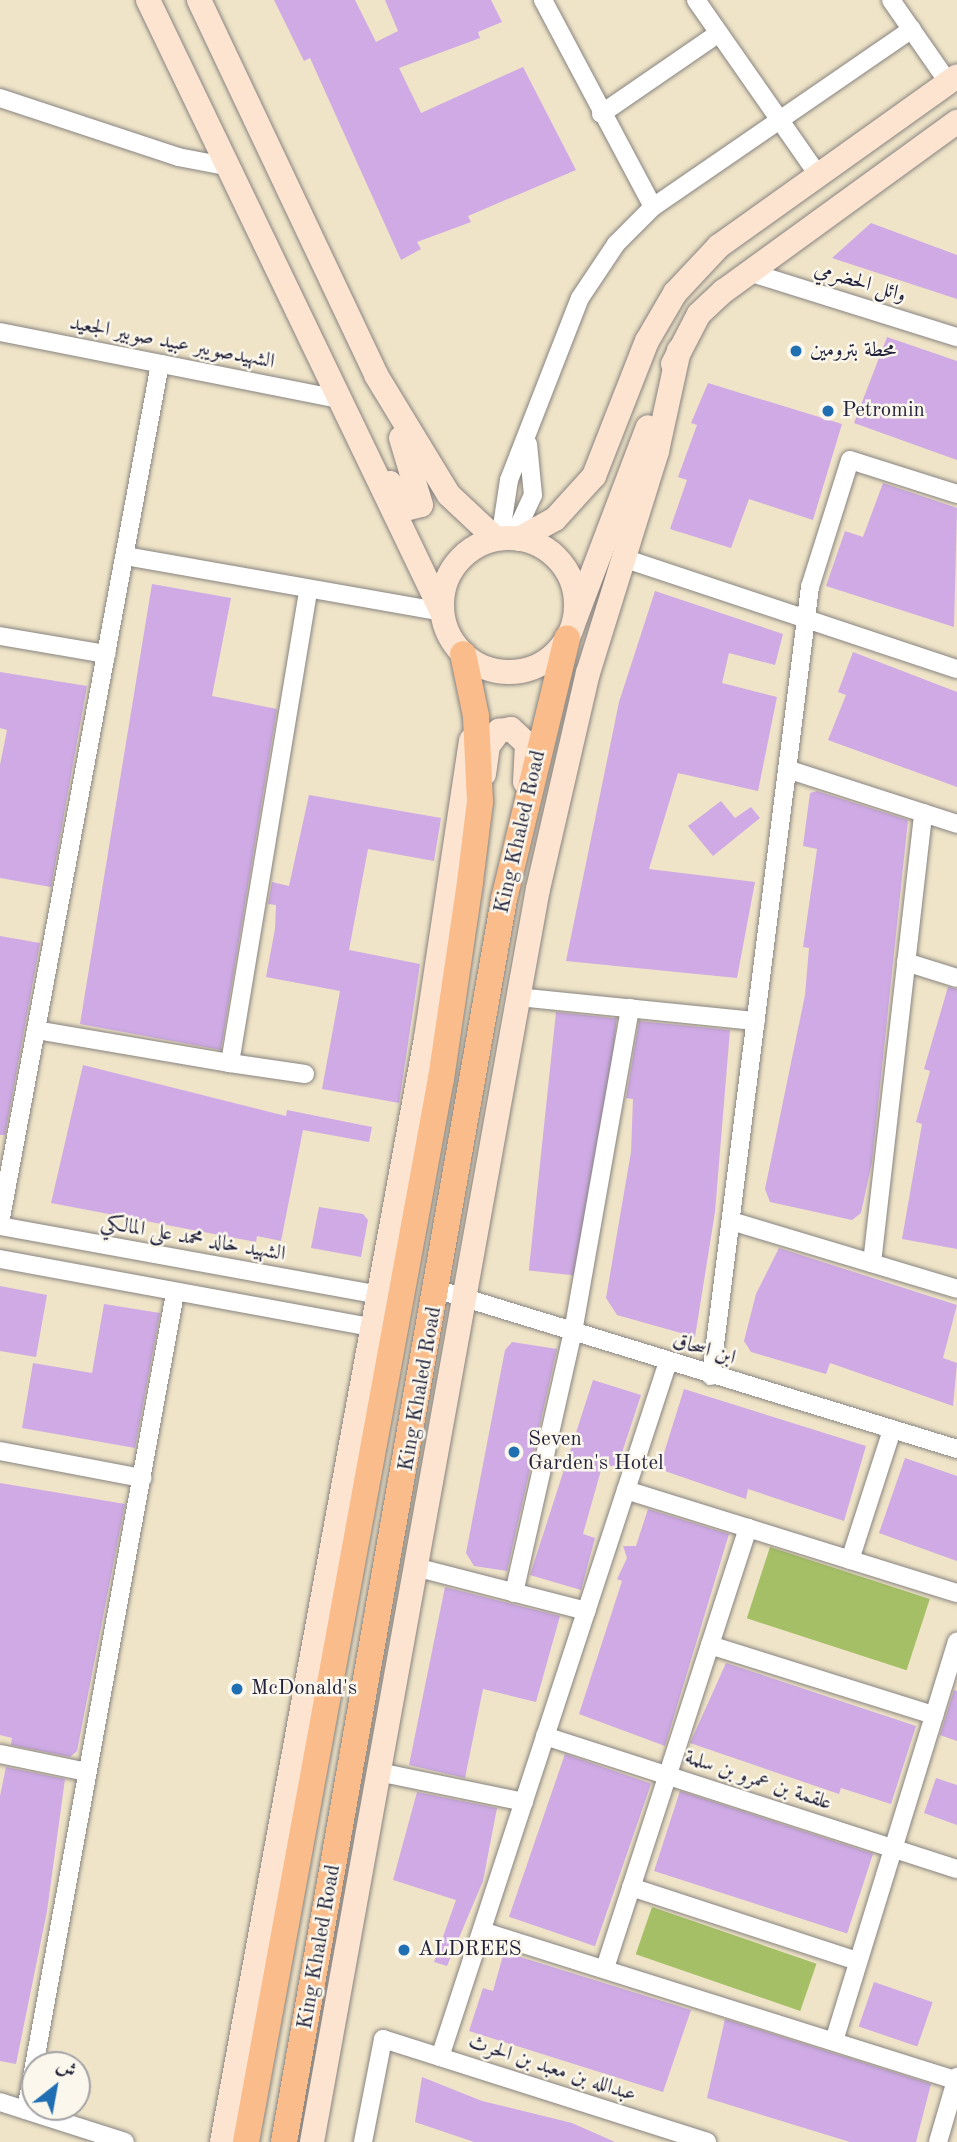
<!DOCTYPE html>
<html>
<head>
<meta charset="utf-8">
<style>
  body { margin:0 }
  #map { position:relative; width:957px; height:2142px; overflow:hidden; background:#efe4c7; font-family:"Old Standard TT",Amiri,serif }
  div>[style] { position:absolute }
  .green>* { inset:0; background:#a4bf65; transform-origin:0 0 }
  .building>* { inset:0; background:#cfaae5; transform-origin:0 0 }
  .roads { filter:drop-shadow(0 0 2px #888381) drop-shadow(0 0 2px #888381) }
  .street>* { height:18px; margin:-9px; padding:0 9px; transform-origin:9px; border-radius:9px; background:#fff }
  .secondary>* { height:24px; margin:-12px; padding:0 12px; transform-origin:12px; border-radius:12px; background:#fde4d0 }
  .secondary>.ring { margin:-12px; padding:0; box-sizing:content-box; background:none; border:24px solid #fde4d0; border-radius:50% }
  .primary>* { height:26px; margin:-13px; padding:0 13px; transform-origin:13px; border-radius:13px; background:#f9bc8a }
  .dots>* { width:19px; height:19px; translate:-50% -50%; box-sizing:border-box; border:4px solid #fbf7ec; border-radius:50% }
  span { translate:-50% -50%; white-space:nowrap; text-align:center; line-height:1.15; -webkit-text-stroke:5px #fbf7ec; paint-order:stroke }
  .street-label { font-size:21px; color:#22223b }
  .poi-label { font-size:21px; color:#22223b }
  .left { translate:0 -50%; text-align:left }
  .north { position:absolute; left:21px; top:2051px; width:70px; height:70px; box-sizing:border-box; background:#fbf7ec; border:2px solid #a4a2a5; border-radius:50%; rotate:31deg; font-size:19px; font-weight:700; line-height:28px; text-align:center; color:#22223b }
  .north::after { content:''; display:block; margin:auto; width:24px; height:32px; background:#1f6fb2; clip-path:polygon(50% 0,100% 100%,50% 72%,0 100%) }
</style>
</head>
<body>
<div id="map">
  <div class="green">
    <i style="left:770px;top:1547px;width:168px;height:75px;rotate:18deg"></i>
    <i style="left:652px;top:1907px;width:174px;height:50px;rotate:19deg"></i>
  </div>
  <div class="building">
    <i style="clip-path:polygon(274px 0,355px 0,376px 42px,398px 31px,385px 0,491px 0,502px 22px,478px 32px,480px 38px,399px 68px,421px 113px,523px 67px,576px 170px,468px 216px,471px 222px,417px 242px,421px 249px,401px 260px,310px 58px,304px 61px)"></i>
    <i style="clip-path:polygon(871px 223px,957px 255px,957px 299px,832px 258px)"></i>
    <i style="clip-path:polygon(887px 337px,957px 361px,957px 460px,854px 423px)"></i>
    <i style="clip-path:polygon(708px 383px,842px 424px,813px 520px,749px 499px,731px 548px,670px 529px,687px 480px,678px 477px,697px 425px,691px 423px)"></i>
    <i style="clip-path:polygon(883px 483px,957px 508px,954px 627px,826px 586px,845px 531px,863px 537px)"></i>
    <i style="clip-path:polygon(152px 584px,231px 598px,212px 696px,277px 709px,221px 1050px,80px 1024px)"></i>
    <i style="clip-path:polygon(655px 591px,783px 634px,775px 665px,729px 653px,722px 683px,777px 697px,758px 791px,678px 773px,649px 869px,755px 882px,737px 978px,566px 961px,619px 702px)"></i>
    <i style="clip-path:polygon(853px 652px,957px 692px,957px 787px,828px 740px,846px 695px,838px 692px)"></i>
    <i style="clip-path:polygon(0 672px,87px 686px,51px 887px,0 878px,0 765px,7px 730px,0 728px)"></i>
    <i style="clip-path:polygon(817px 791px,908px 820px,872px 1162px,861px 1213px,852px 1220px,770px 1202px,765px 1189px,805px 995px,809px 948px,803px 947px,817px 849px,803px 846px,810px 793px)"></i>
    <i style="clip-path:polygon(309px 795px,441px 818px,434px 861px,368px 849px,349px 950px,420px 964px,399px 1103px,322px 1089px,340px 991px,266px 977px,275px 929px,276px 905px,268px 904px,272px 882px,289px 886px)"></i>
    <i style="clip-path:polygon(721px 801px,735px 818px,751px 807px,760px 818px,713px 856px,688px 826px)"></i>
    <i style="clip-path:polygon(0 936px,40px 943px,5px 1135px,0 1135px)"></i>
    <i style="clip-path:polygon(948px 987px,957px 989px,957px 1249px,902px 1239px,922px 1124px,916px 1122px,930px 1071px,924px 1069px)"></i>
    <i style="left:556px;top:1012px;width:61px;height:260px;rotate:6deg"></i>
    <i style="clip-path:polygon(639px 1021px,730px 1030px,715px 1212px,695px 1337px,617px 1315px,606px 1298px,631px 1152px,633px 1099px,626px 1098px)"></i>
    <i style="clip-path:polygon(83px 1065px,286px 1116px,287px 1110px,372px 1127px,369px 1142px,303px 1130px,281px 1241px,257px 1236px,256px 1242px,51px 1203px)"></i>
    <i style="clip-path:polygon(319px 1207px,363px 1214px,368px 1220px,361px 1257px,311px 1248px)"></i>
    <i style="clip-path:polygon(779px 1248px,957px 1305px,943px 1358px,957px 1363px,953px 1406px,830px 1363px,826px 1374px,751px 1352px,744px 1341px,756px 1294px)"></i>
    <i style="clip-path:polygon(0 1286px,47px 1295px,36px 1357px,0 1351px)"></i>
    <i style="clip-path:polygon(104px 1304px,160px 1313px,135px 1448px,22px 1428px,33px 1363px,92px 1373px)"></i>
    <i style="clip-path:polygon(512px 1342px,557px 1349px,507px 1571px,474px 1566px,466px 1553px,505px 1350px)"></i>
    <i style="clip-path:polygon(593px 1380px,641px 1395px,617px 1468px,603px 1463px,583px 1534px,595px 1538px,581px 1590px,530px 1575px)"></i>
    <i style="clip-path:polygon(684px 1389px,866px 1446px,844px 1521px,748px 1489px,746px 1499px,659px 1469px)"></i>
    <i style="clip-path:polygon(905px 1458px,957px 1476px,957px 1561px,879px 1533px)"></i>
    <i style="clip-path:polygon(0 1483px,125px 1504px,77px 1751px,70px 1757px,11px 1745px,12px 1738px,0 1735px)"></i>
    <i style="clip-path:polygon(648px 1509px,729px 1534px,665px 1746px,579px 1714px,622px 1581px,617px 1579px,627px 1558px,623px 1546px,636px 1546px)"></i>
    <i style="clip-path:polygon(445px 1587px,560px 1616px,536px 1702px,483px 1689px,465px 1778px,409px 1765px)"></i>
    <i style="clip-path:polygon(726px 1663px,916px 1726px,891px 1804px,841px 1788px,839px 1794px,690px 1743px)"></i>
    <i style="clip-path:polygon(954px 1690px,957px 1691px,957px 1741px,940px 1735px)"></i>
    <i style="left:565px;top:1754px;width:91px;height:172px;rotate:19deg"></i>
    <i style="clip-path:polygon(6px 1767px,65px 1779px,47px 1911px,16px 2064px,0 2061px,0 1796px)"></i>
    <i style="clip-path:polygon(936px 1778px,957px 1785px,957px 1825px,924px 1813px)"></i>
    <i style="left:680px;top:1791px;width:203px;height:84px;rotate:18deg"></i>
    <i style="clip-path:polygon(417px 1792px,497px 1808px,483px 1881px,447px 1966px,434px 1962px,456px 1900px,393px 1880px)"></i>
    <i style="clip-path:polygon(504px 1952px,691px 2010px,663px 2092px,469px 2031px,483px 1988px,493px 1991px)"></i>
    <i style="left:874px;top:1982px;width:62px;height:47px;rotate:19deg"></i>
    <i style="clip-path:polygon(725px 2019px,931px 2084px,916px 2142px,850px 2142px,707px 2098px)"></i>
    <i style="clip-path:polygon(422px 2077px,482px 2101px,572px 2123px,615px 2142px,474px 2142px,415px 2122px)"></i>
  </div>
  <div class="roads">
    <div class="street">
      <i style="left:543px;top:0;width:234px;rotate:62deg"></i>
      <i style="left:696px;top:0;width:213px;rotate:55.1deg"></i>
      <i style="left:891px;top:0;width:100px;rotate:55.2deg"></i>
      <i style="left:0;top:98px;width:188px;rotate:18.3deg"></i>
      <i style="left:178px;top:157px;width:48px;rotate:10.8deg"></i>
      <i style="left:601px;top:114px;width:143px;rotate:-34.5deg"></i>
      <i style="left:749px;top:272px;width:218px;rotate:17.4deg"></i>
      <i style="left:0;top:332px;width:340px;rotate:11.2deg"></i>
      <i style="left:513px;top:538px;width:47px;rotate:-65.1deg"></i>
      <i style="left:533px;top:495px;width:51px;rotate:-95.6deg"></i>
      <i style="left:500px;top:539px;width:60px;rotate:-81.3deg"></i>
      <i style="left:509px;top:480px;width:195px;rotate:-68.7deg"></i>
      <i style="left:580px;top:298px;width:65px;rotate:-56.3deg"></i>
      <i style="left:616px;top:244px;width:52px;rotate:-45deg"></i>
      <i style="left:653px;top:207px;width:314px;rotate:-34.5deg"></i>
      <i style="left:125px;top:556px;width:322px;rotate:10deg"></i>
      <i style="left:623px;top:558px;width:352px;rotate:18.4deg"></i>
      <i style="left:0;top:636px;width:108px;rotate:9.6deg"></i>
      <i style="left:787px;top:769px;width:179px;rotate:17.9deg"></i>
      <i style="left:906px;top:962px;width:53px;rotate:17.4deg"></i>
      <i style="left:518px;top:997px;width:239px;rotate:5.8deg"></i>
      <i style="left:36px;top:1030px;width:197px;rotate:9.7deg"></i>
      <i style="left:305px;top:1074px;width:76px;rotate:-171.7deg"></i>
      <i style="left:230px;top:1063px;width:477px;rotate:-80.6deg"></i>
      <i style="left:731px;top:1221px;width:236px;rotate:16.7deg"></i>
      <i style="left:0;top:1223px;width:874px;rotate:-79.45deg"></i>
      <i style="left:0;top:1226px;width:384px;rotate:10.3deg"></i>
      <i style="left:0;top:1259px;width:378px;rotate:10.4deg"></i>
      <i style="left:872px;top:1263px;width:453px;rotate:-83.5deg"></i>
      <i style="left:439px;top:1290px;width:542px;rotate:17.06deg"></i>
      <i style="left:711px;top:1376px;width:795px;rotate:-82.85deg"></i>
      <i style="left:810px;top:587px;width:133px;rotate:-72.5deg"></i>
      <i style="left:850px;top:460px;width:112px;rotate:17.6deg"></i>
      <i style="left:0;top:1451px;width:145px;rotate:10.8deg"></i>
      <i style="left:626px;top:1490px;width:347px;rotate:17.3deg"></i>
      <i style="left:850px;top:1560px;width:137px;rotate:-72.1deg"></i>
      <i style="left:415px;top:1567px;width:177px;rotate:14.4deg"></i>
      <i style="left:514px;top:1593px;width:268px;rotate:-77.3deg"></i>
      <i style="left:573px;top:1332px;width:329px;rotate:-80deg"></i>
      <i style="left:710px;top:1645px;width:235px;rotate:17.4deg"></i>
      <i style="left:545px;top:1736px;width:433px;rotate:17.9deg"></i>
      <i style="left:0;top:1754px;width:89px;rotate:11.7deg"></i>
      <i style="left:378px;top:1772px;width:149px;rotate:11.6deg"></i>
      <i style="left:631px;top:1887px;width:238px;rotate:18.1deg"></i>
      <i style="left:482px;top:1931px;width:497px;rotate:17.5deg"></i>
      <i style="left:605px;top:1968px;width:463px;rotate:-72deg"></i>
      <i style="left:834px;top:2041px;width:418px;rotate:-72.9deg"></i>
      <i style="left:440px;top:2057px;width:731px;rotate:-71.84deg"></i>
      <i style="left:0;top:2102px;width:131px;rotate:17.7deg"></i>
      <i style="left:26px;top:2110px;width:830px;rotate:-79.66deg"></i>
      <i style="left:363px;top:2142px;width:105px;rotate:-79deg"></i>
      <i style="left:383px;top:2039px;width:340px;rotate:17.6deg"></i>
      <i style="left:938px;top:2142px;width:68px;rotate:-73.7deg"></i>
    </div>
    <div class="secondary">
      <i style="left:148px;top:0;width:679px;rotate:64.34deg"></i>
      <i style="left:199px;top:0;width:415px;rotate:64.7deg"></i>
      <i style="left:376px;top:375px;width:140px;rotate:58.7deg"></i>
      <i style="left:449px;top:495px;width:64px;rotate:43.1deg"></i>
      <i style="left:673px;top:364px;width:56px;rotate:-62.5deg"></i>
      <i style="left:699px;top:314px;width:34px;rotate:-43deg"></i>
      <i style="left:724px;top:291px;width:288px;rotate:-36deg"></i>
      <i style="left:390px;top:483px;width:31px;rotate:53deg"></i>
      <i style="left:409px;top:508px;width:12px;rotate:-14deg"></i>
      <i style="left:421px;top:505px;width:70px;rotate:-106.6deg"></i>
      <i class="ring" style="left:442px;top:538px;width:110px;height:110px"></i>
      <i style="left:519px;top:539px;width:41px;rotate:-29.1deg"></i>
      <i style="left:555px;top:519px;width:58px;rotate:-47.8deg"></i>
      <i style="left:594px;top:476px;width:145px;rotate:-68.6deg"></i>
      <i style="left:647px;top:341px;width:56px;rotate:-59.7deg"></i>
      <i style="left:675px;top:293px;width:64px;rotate:-46.9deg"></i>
      <i style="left:719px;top:246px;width:292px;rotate:-35.5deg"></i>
      <i style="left:575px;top:619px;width:205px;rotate:-69.2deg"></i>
      <i style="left:484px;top:774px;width:28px;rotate:-82deg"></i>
      <i style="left:488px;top:746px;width:19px;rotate:-54deg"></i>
      <i style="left:499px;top:731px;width:12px;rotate:-9deg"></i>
      <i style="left:511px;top:729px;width:22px;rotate:43deg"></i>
      <i style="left:527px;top:744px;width:38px;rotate:93deg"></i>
      <i style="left:222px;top:2142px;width:1123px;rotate:-79.53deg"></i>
      <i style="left:426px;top:1038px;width:301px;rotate:-81.4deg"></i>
      <i style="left:312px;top:2142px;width:1273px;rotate:-79.78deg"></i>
      <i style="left:538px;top:889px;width:222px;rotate:-77deg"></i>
      <i style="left:588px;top:673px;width:232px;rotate:-72.7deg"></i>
      <i style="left:657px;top:451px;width:103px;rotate:-77.7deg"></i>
    </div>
    <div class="primary">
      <i style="left:246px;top:2142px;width:1081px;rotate:-79.61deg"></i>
      <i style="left:441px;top:1079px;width:199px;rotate:-81.6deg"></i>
      <i style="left:470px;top:882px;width:81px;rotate:-82.9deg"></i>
      <i style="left:480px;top:802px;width:86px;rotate:-92.7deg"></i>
      <i style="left:476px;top:716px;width:63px;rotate:-101.8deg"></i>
      <i style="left:284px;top:2142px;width:1262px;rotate:-79.96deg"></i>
      <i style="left:504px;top:899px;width:268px;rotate:-76.4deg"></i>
    </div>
  </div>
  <div class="dots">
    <i style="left:796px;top:351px;background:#1f6fb2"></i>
    <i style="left:828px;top:411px;background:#1f6fb2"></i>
    <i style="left:514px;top:1452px;background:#1f6fb2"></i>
    <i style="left:237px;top:1689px;background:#1f6fb2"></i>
    <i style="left:404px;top:1950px;background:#1f6fb2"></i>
  </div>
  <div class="street-label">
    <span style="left:860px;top:283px;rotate:17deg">وائل الحضرمي</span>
    <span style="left:172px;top:343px;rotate:11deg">الشهيدصويبر عبيد صوبير الجعيد</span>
    <span style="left:521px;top:832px;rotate:-77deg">King Khaled Road</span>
    <span style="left:193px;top:1239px;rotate:10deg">الشهيد خالد محمد على المالكي</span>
    <span style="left:704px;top:1350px;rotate:17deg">ابن اسحاق</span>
    <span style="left:421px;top:1389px;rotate:-80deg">King Khaled Road</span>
    <span style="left:758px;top:1781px;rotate:18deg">علقمة بن عمرو بن سلمة</span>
    <span style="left:320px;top:1947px;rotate:-80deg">King Khaled Road</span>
    <span style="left:552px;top:2069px;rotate:18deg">عبدالله بن معبد بن الحرث</span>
  </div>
  <div class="poi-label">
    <span class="left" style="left:810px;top:351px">محطة بترومين</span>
    <span class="left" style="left:842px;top:411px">Petromin</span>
    <span class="left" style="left:528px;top:1452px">Seven<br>Garden's Hotel</span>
    <span class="left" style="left:251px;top:1689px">McDonald's</span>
    <span class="left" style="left:418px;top:1950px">ALDREES</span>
  </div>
  <div class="north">ش</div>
</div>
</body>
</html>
